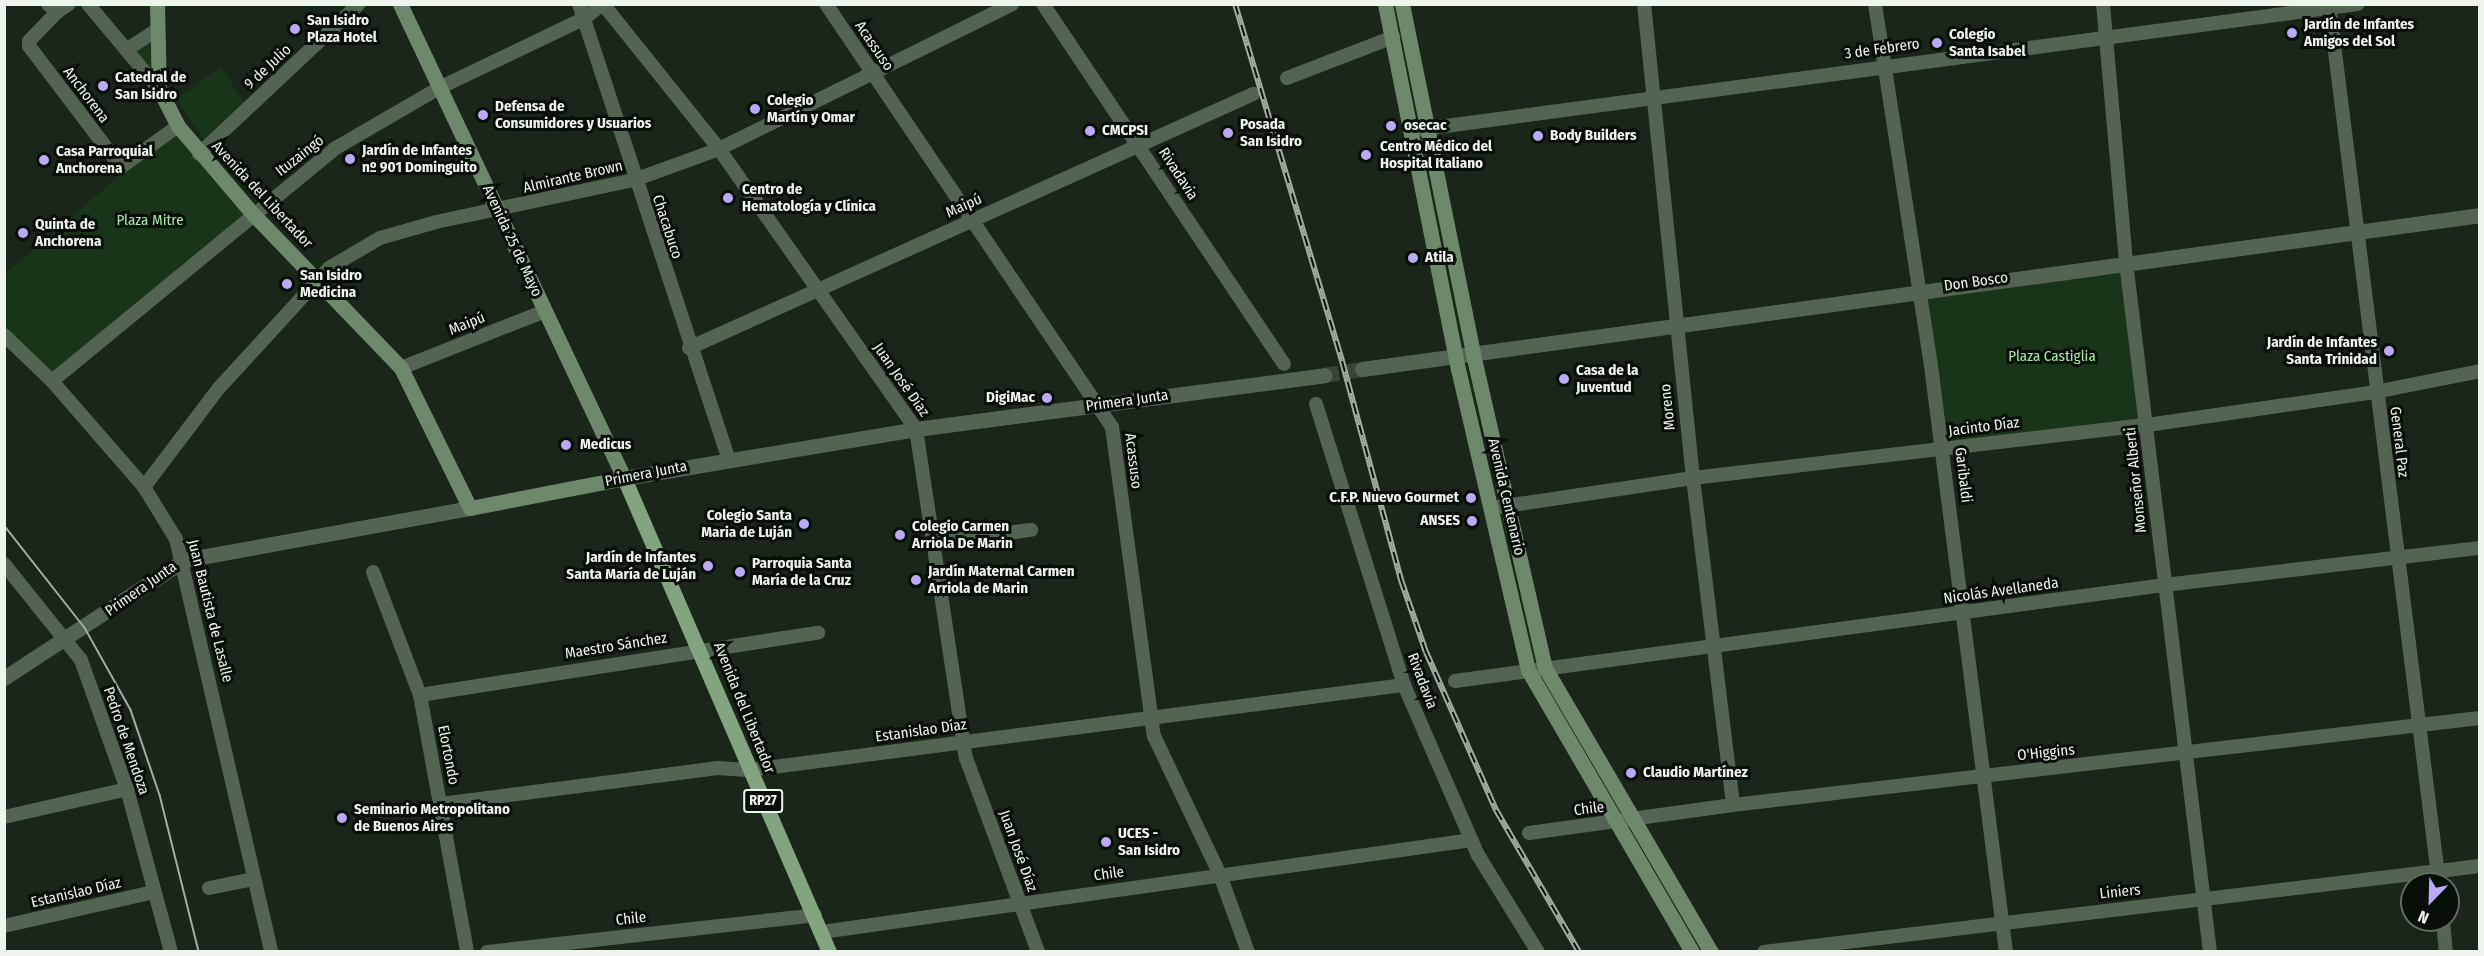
<!DOCTYPE html>
<html>
<head>
<meta charset="utf-8">
<style>
  body { margin:0 }
  #map { position:relative; width:2484px; height:956px; overflow:hidden; background:#1a2619; font-family:"Fira Sans Condensed",sans-serif }
  div>[style] { position:absolute }
  .green>* { inset:0; background:#193519; transform-origin:0 0 }
  .tertiary-tunnel>* { height:15px; margin-top:-7.5px; transform-origin:0; background:repeating-linear-gradient(90deg,#3a4539 0 15px,transparent 0 23px) }
  .minor>* { height:14px; margin:-7px; padding:0 7px; transform-origin:7px; border-radius:7px; background:#536452 }
  .tertiary>* { height:15px; margin:-7.5px; padding:0 7.5px; transform-origin:7.5px; border-radius:7.5px; background:#536452 }
  .secondary>* { height:15px; margin:-7.5px; padding:0 7.5px; transform-origin:7.5px; border-radius:7.5px; background:#6e886c }
  .primary>* { height:15px; margin:-7.5px; padding:0 7.5px; transform-origin:7.5px; border-radius:7.5px; background:#82a580 }
  .tram>* { height:1.5px; margin:-0.75px; padding:0 0.75px; transform-origin:0.75px; border-radius:0.75px; background:#a3ada2 }
  .rail>* { height:6px; margin-top:-3px; transform-origin:0; background:repeating-linear-gradient(90deg,#080e08 0 11px,#a3ada2 0 22px); box-sizing:border-box; border-block:2px solid #a3ada2 }
  .dots>* { width:16px; height:16px; translate:-50% -50%; box-sizing:border-box; border:3px solid #080e08; border-radius:50% }
  span { translate:-50% -50%; white-space:nowrap; text-align:center; line-height:1.15; -webkit-text-stroke:6px #080e08; paint-order:stroke }
  .shield-label span { padding:2px 4px; background:#080e08; border:2px solid; border-radius:4px; -webkit-text-stroke-width:0 }
  .shield-label { font-size:14px; color:#edf5ec; font-weight:700 }
  .poi-label { font-size:15px; color:#edf5ec; font-weight:700 }
  .left { translate:0 -50%; text-align:left }
  .right { translate:-100% -50%; text-align:right }
  .street-label { font-size:15px; color:#edf5ec }
  .park-label { font-size:15px; color:#abe8a8 }
  .frame { position:absolute; inset:0; border:6px solid #edf5ec; pointer-events:none }
  .north { position:absolute; left:2400px; top:872px; width:60px; height:60px; box-sizing:border-box; background:#080e08; border:2px solid #646a63; border-radius:50%; rotate:203deg; font-size:16px; font-weight:700; line-height:24px; text-align:center; color:#edf5ec }
  .north::after { content:''; display:block; margin:auto; width:21px; height:27px; background:#baaaf6; clip-path:polygon(50% 0,100% 100%,50% 72%,0 100%) }
</style>
</head>
<body>
<div id="map">
  <div class="green">
    <i style="clip-path:polygon(152px 36px,156px 81px,130px 50px)"></i>
    <i style="clip-path:polygon(221px 67px,244px 102px,204px 140px,177px 99px)"></i>
    <i style="clip-path:polygon(176px 134px,245px 215px,52px 375px,5px 327px,4px 275px,121px 174px)"></i>
    <i style="left:2121px;top:272px;width:150px;height:196px;rotate:83deg"></i>
  </div>
  <div class="tertiary-tunnel">
    <i style="left:1324px;top:375px;width:38px;rotate:-9deg"></i>
  </div>
  <div class="minor">
    <i style="left:48px;top:4px;width:12px;rotate:42deg"></i>
    <i style="left:57px;top:12px;width:14px;rotate:-34deg"></i>
    <i style="left:88px;top:4px;width:111px;rotate:50.1deg"></i>
    <i style="left:579px;top:4px;width:478px;rotate:71.8deg"></i>
    <i style="left:603px;top:4px;width:186px;rotate:51.3deg"></i>
    <i style="left:719px;top:149px;width:342px;rotate:54.9deg"></i>
    <i style="left:916px;top:429px;width:333px;rotate:81.4deg"></i>
    <i style="left:966px;top:758px;width:207px;rotate:69.6deg"></i>
    <i style="left:826px;top:4px;width:511px;rotate:55.94deg"></i>
    <i style="left:1112px;top:427px;width:312px;rotate:82.3deg"></i>
    <i style="left:1154px;top:736px;width:154px;rotate:64.6deg"></i>
    <i style="left:1220px;top:875px;width:82px;rotate:70deg"></i>
    <i style="left:1043px;top:4px;width:433px;rotate:56.2deg"></i>
    <i style="left:1644px;top:4px;width:477px;rotate:84.1deg"></i>
    <i style="left:1693px;top:478px;width:329px;rotate:83deg"></i>
    <i style="left:1875px;top:4px;width:366px;rotate:81.2deg"></i>
    <i style="left:1931px;top:366px;width:591px;rotate:82.71deg"></i>
    <i style="left:2103px;top:4px;width:259px;rotate:84.9deg"></i>
    <i style="left:2126px;top:262px;width:695px;rotate:83.06deg"></i>
    <i style="left:2329px;top:4px;width:887px;rotate:82.87deg"></i>
    <i style="left:57px;top:12px;width:40px;rotate:134deg"></i>
    <i style="left:29px;top:41px;width:5px;rotate:90deg"></i>
    <i style="left:29px;top:46px;width:152px;rotate:52.8deg"></i>
    <i style="left:121px;top:167px;width:70px;rotate:-35.7deg"></i>
    <i style="left:126px;top:50px;width:35px;rotate:-33deg"></i>
    <i style="left:1287px;top:78px;width:114px;rotate:-21.1deg"></i>
    <i style="left:1416px;top:130px;width:950px;rotate:-7.62deg"></i>
    <i style="left:199px;top:154px;width:219px;rotate:-43.2deg"></i>
    <i style="left:4px;top:335px;width:66px;rotate:43.8deg"></i>
    <i style="left:52px;top:381px;width:140px;rotate:49deg"></i>
    <i style="left:144px;top:487px;width:61px;rotate:58.4deg"></i>
    <i style="left:176px;top:539px;width:424px;rotate:77deg"></i>
    <i style="left:689px;top:348px;width:619px;rotate:-24.24deg"></i>
    <i style="left:401px;top:368px;width:155px;rotate:-21.6deg"></i>
    <i style="left:52px;top:381px;width:365px;rotate:-39.4deg"></i>
    <i style="left:334px;top:149px;width:124px;rotate:-30.1deg"></i>
    <i style="left:441px;top:87px;width:160px;rotate:-25.6deg"></i>
    <i style="left:585px;top:18px;width:22px;rotate:-39deg"></i>
    <i style="left:1316px;top:404px;width:294px;rotate:72.6deg"></i>
    <i style="left:1404px;top:685px;width:185px;rotate:66.5deg"></i>
    <i style="left:1478px;top:855px;width:114px;rotate:58.3deg"></i>
    <i style="left:144px;top:487px;width:124px;rotate:-52.9deg"></i>
    <i style="left:219px;top:388px;width:145px;rotate:-47.5deg"></i>
    <i style="left:317px;top:281px;width:18px;rotate:-47deg"></i>
    <i style="left:329px;top:268px;width:59px;rotate:-30.5deg"></i>
    <i style="left:380px;top:238px;width:58px;rotate:-15.9deg"></i>
    <i style="left:436px;top:222px;width:202px;rotate:-12deg"></i>
    <i style="left:634px;top:180px;width:90px;rotate:-20deg"></i>
    <i style="left:719px;top:149px;width:327px;rotate:-26.3deg"></i>
    <i style="left:1492px;top:508px;width:203px;rotate:-8.5deg"></i>
    <i style="left:1693px;top:478px;width:457px;rotate:-6.7deg"></i>
    <i style="left:2147px;top:425px;width:230px;rotate:-8.2deg"></i>
    <i style="left:2375px;top:392px;width:107px;rotate:-11.3deg"></i>
    <i style="left:933px;top:543px;width:99px;rotate:-7.6deg"></i>
    <i style="left:4px;top:564px;width:123px;rotate:51.3deg"></i>
    <i style="left:81px;top:660px;width:137px;rotate:70.4deg"></i>
    <i style="left:127px;top:789px;width:169px;rotate:74.9deg"></i>
    <i style="left:373px;top:572px;width:132px;rotate:69.1deg"></i>
    <i style="left:420px;top:695px;width:261px;rotate:79.6deg"></i>
    <i style="left:1455px;top:681px;width:715px;rotate:-7.71deg"></i>
    <i style="left:2164px;top:585px;width:318px;rotate:-6.7deg"></i>
    <i style="left:420px;top:695px;width:403px;rotate:-8.9deg"></i>
    <i style="left:441px;top:804px;width:279px;rotate:-7.4deg"></i>
    <i style="left:718px;top:768px;width:32px;rotate:4deg"></i>
    <i style="left:750px;top:770px;width:660px;rotate:-7.41deg"></i>
    <i style="left:4px;top:817px;width:126px;rotate:-12.8deg"></i>
    <i style="left:1529px;top:833px;width:206px;rotate:-7.8deg"></i>
    <i style="left:1733px;top:805px;width:752px;rotate:-6.64deg"></i>
    <i style="left:209px;top:888px;width:46px;rotate:-11.3deg"></i>
    <i style="left:2443px;top:920px;width:32px;rotate:85deg"></i>
    <i style="left:4px;top:926px;width:154px;rotate:-12.8deg"></i>
    <i style="left:822px;top:932px;width:656px;rotate:-8.06deg"></i>
    <i style="left:487px;top:952px;width:330px;rotate:-6.4deg"></i>
    <i style="left:1764px;top:952px;width:721px;rotate:-6.85deg"></i>
  </div>
  <div class="tertiary">
    <i style="left:1362px;top:369px;width:1129px;rotate:-7.84deg"></i>
    <i style="left:624px;top:478px;width:296px;rotate:-9.5deg"></i>
    <i style="left:916px;top:429px;width:412px;rotate:-7.5deg"></i>
    <i style="left:4px;top:678px;width:215px;rotate:-33.2deg"></i>
    <i style="left:184px;top:560px;width:291px;rotate:-10.3deg"></i>
  </div>
  <div class="secondary">
    <i style="left:157px;top:4px;width:85px;rotate:88.7deg"></i>
    <i style="left:159px;top:89px;width:42px;rotate:62.8deg"></i>
    <i style="left:178px;top:126px;width:116px;rotate:49.6deg"></i>
    <i style="left:253px;top:214px;width:214px;rotate:46.1deg"></i>
    <i style="left:401px;top:368px;width:156px;rotate:63.8deg"></i>
    <i style="left:470px;top:508px;width:157px;rotate:-11deg"></i>
    <i style="left:624px;top:478px;width:524px;rotate:-115.29deg"></i>
    <i style="left:1385px;top:4px;width:372px;rotate:78.7deg"></i>
    <i style="left:1458px;top:369px;width:309px;rotate:76.9deg"></i>
    <i style="left:1528px;top:670px;width:326px;rotate:59.8deg"></i>
    <i style="left:1402px;top:4px;width:357px;rotate:78.5deg"></i>
    <i style="left:1473px;top:354px;width:322px;rotate:77.1deg"></i>
    <i style="left:1545px;top:668px;width:329px;rotate:59.7deg"></i>
  </div>
  <div class="primary">
    <i style="left:624px;top:478px;width:516px;rotate:66.61deg"></i>
  </div>
  <div class="tram">
    <i style="left:4px;top:525px;width:131px;rotate:51.8deg"></i>
    <i style="left:85px;top:628px;width:94px;rotate:60.7deg"></i>
    <i style="left:131px;top:710px;width:90px;rotate:71.2deg"></i>
    <i style="left:160px;top:795px;width:162px;rotate:76deg"></i>
  </div>
  <div class="rail">
    <i style="left:1235px;top:4px;width:373px;rotate:73.3deg"></i>
    <i style="left:1342px;top:361px;width:227px;rotate:74.9deg"></i>
    <i style="left:1401px;top:580px;width:76px;rotate:70.9deg"></i>
    <i style="left:1426px;top:652px;width:173px;rotate:66.1deg"></i>
    <i style="left:1496px;top:810px;width:164px;rotate:59.7deg"></i>
  </div>
  <div class="dots">
    <i style="left:295px;top:29px;background:#baaaf6"></i>
    <i style="left:2292px;top:33px;background:#baaaf6"></i>
    <i style="left:1937px;top:43px;background:#baaaf6"></i>
    <i style="left:103px;top:86px;background:#baaaf6"></i>
    <i style="left:755px;top:109px;background:#baaaf6"></i>
    <i style="left:483px;top:115px;background:#baaaf6"></i>
    <i style="left:1391px;top:126px;background:#baaaf6"></i>
    <i style="left:1090px;top:131px;background:#baaaf6"></i>
    <i style="left:1228px;top:133px;background:#baaaf6"></i>
    <i style="left:1538px;top:136px;background:#baaaf6"></i>
    <i style="left:1366px;top:155px;background:#baaaf6"></i>
    <i style="left:350px;top:159px;background:#baaaf6"></i>
    <i style="left:44px;top:160px;background:#baaaf6"></i>
    <i style="left:728px;top:198px;background:#baaaf6"></i>
    <i style="left:23px;top:233px;background:#baaaf6"></i>
    <i style="left:1413px;top:258px;background:#baaaf6"></i>
    <i style="left:287px;top:284px;background:#baaaf6"></i>
    <i style="left:2389px;top:351px;background:#baaaf6"></i>
    <i style="left:1564px;top:379px;background:#baaaf6"></i>
    <i style="left:1047px;top:398px;background:#baaaf6"></i>
    <i style="left:566px;top:445px;background:#baaaf6"></i>
    <i style="left:1471px;top:498px;background:#baaaf6"></i>
    <i style="left:1472px;top:521px;background:#baaaf6"></i>
    <i style="left:804px;top:524px;background:#baaaf6"></i>
    <i style="left:900px;top:535px;background:#baaaf6"></i>
    <i style="left:708px;top:566px;background:#baaaf6"></i>
    <i style="left:740px;top:572px;background:#baaaf6"></i>
    <i style="left:916px;top:580px;background:#baaaf6"></i>
    <i style="left:1631px;top:773px;background:#baaaf6"></i>
    <i style="left:342px;top:818px;background:#baaaf6"></i>
    <i style="left:1106px;top:842px;background:#baaaf6"></i>
  </div>
  <div class="shield-label">
    <span style="left:763px;top:801px">RP27</span>
  </div>
  <div class="poi-label">
    <span class="left" style="left:307px;top:29px">San Isidro<br>Plaza Hotel</span>
    <span class="left" style="left:2304px;top:33px">Jardín de Infantes<br>Amigos del Sol</span>
    <span class="left" style="left:1949px;top:43px">Colegio<br>Santa Isabel</span>
    <span class="left" style="left:115px;top:86px">Catedral de<br>San Isidro</span>
    <span class="left" style="left:767px;top:109px">Colegio<br>Martín y Omar</span>
    <span class="left" style="left:495px;top:115px">Defensa de<br>Consumidores y Usuarios</span>
    <span class="left" style="left:1240px;top:133px">Posada<br>San Isidro</span>
    <span class="left" style="left:1404px;top:126px">osecac</span>
    <span class="left" style="left:1102px;top:131px">CMCPSI</span>
    <span class="left" style="left:1550px;top:136px">Body Builders</span>
    <span class="left" style="left:1380px;top:155px">Centro Médico del<br>Hospital Italiano</span>
    <span class="left" style="left:362px;top:159px">Jardín de Infantes<br>nº 901 Dominguito</span>
    <span class="left" style="left:56px;top:160px">Casa Parroquial<br>Anchorena</span>
    <span class="left" style="left:742px;top:198px">Centro de<br>Hematología y Clínica</span>
    <span class="left" style="left:35px;top:233px">Quinta de<br>Anchorena</span>
    <span class="left" style="left:1425px;top:258px">Atila</span>
    <span class="left" style="left:300px;top:284px">San Isidro<br>Medicina</span>
    <span class="right" style="left:2377px;top:351px">Jardín de Infantes<br>Santa Trinidad</span>
    <span class="left" style="left:1576px;top:379px">Casa de la<br>Juventud</span>
    <span class="right" style="left:1035px;top:398px">DigiMac</span>
    <span class="left" style="left:580px;top:445px">Medicus</span>
    <span class="right" style="left:1459px;top:498px">C.F.P. Nuevo Gourmet</span>
    <span class="right" style="left:792px;top:524px">Colegio Santa<br>Maria de Luján</span>
    <span class="right" style="left:1460px;top:521px">ANSES</span>
    <span class="left" style="left:912px;top:535px">Colegio Carmen<br>Arriola De Marin</span>
    <span class="right" style="left:696px;top:566px">Jardín de Infantes<br>Santa María de Luján</span>
    <span class="left" style="left:752px;top:572px">Parroquia Santa<br>María de la Cruz</span>
    <span class="left" style="left:928px;top:580px">Jardín Maternal Carmen<br>Arriola de Marin</span>
    <span class="left" style="left:1643px;top:773px">Claudio Martínez</span>
    <span class="left" style="left:354px;top:818px">Seminario Metropolitano<br>de Buenos Aires</span>
    <span class="left" style="left:1118px;top:842px">UCES -<br>San Isidro</span>
  </div>
  <div class="street-label">
    <span style="left:874px;top:46px;rotate:56deg">Acassuso</span>
    <span style="left:1882px;top:49px;rotate:-8deg">3 de Febrero</span>
    <span style="left:268px;top:67px;rotate:-43deg">9 de Julio</span>
    <span style="left:86px;top:95px;rotate:53deg">Anchorena</span>
    <span style="left:300px;top:156px;rotate:-38deg">Ituzaingó</span>
    <span style="left:1178px;top:174px;rotate:57deg">Rivadavia</span>
    <span style="left:573px;top:177px;rotate:-13deg">Almirante Brown</span>
    <span style="left:262px;top:195px;rotate:47deg">Avenida del Libertador</span>
    <span style="left:964px;top:206px;rotate:-24deg">Maipú</span>
    <span style="left:667px;top:227px;rotate:72deg">Chacabuco</span>
    <span style="left:512px;top:241px;rotate:65deg">Avenida 25 de Mayo</span>
    <span style="left:1976px;top:282px;rotate:-8deg">Don Bosco</span>
    <span style="left:467px;top:324px;rotate:-22deg">Maipú</span>
    <span style="left:901px;top:380px;rotate:55deg">Juan José Díaz</span>
    <span style="left:1127px;top:401px;rotate:-8deg">Primera Junta</span>
    <span style="left:1668px;top:407px;rotate:-96deg">Moreno</span>
    <span style="left:1984px;top:427px;rotate:-7deg">Jacinto Díaz</span>
    <span style="left:2399px;top:442px;rotate:83deg">General Paz</span>
    <span style="left:1133px;top:461px;rotate:83deg">Acassuso</span>
    <span style="left:646px;top:474px;rotate:-11deg">Primera Junta</span>
    <span style="left:1963px;top:475px;rotate:83deg">Garibaldi</span>
    <span style="left:2136px;top:480px;rotate:-96deg">Monseñor Alberti</span>
    <span style="left:1506px;top:497px;rotate:77deg">Avenida Centenario</span>
    <span style="left:141px;top:589px;rotate:-35deg">Primera Junta</span>
    <span style="left:2001px;top:591px;rotate:-8deg">Nicolás Avellaneda</span>
    <span style="left:210px;top:611px;rotate:76deg">Juan Bautista de Lasalle</span>
    <span style="left:616px;top:646px;rotate:-9deg">Maestro Sánchez</span>
    <span style="left:1422px;top:681px;rotate:69deg">Rivadavia</span>
    <span style="left:744px;top:708px;rotate:68deg">Avenida del Libertador</span>
    <span style="left:921px;top:731px;rotate:-8deg">Estanislao Díaz</span>
    <span style="left:126px;top:741px;rotate:71deg">Pedro de Mendoza</span>
    <span style="left:2046px;top:753px;rotate:-6deg">O'Higgins</span>
    <span style="left:448px;top:755px;rotate:79deg">Elortondo</span>
    <span style="left:1589px;top:809px;rotate:-7deg">Chile</span>
    <span style="left:1018px;top:851px;rotate:70deg">Juan José Díaz</span>
    <span style="left:1109px;top:874px;rotate:-8deg">Chile</span>
    <span style="left:2120px;top:892px;rotate:-6deg">Liniers</span>
    <span style="left:76px;top:893px;rotate:-13deg">Estanislao Díaz</span>
    <span style="left:631px;top:919px;rotate:-6deg">Chile</span>
  </div>
  <div class="park-label">
    <span style="left:150px;top:221px">Plaza Mitre</span>
    <span style="left:2052px;top:357px">Plaza Castiglia</span>
  </div>
  <div class="frame"></div>
  <div class="north">N</div>
</div>
</body>
</html>
